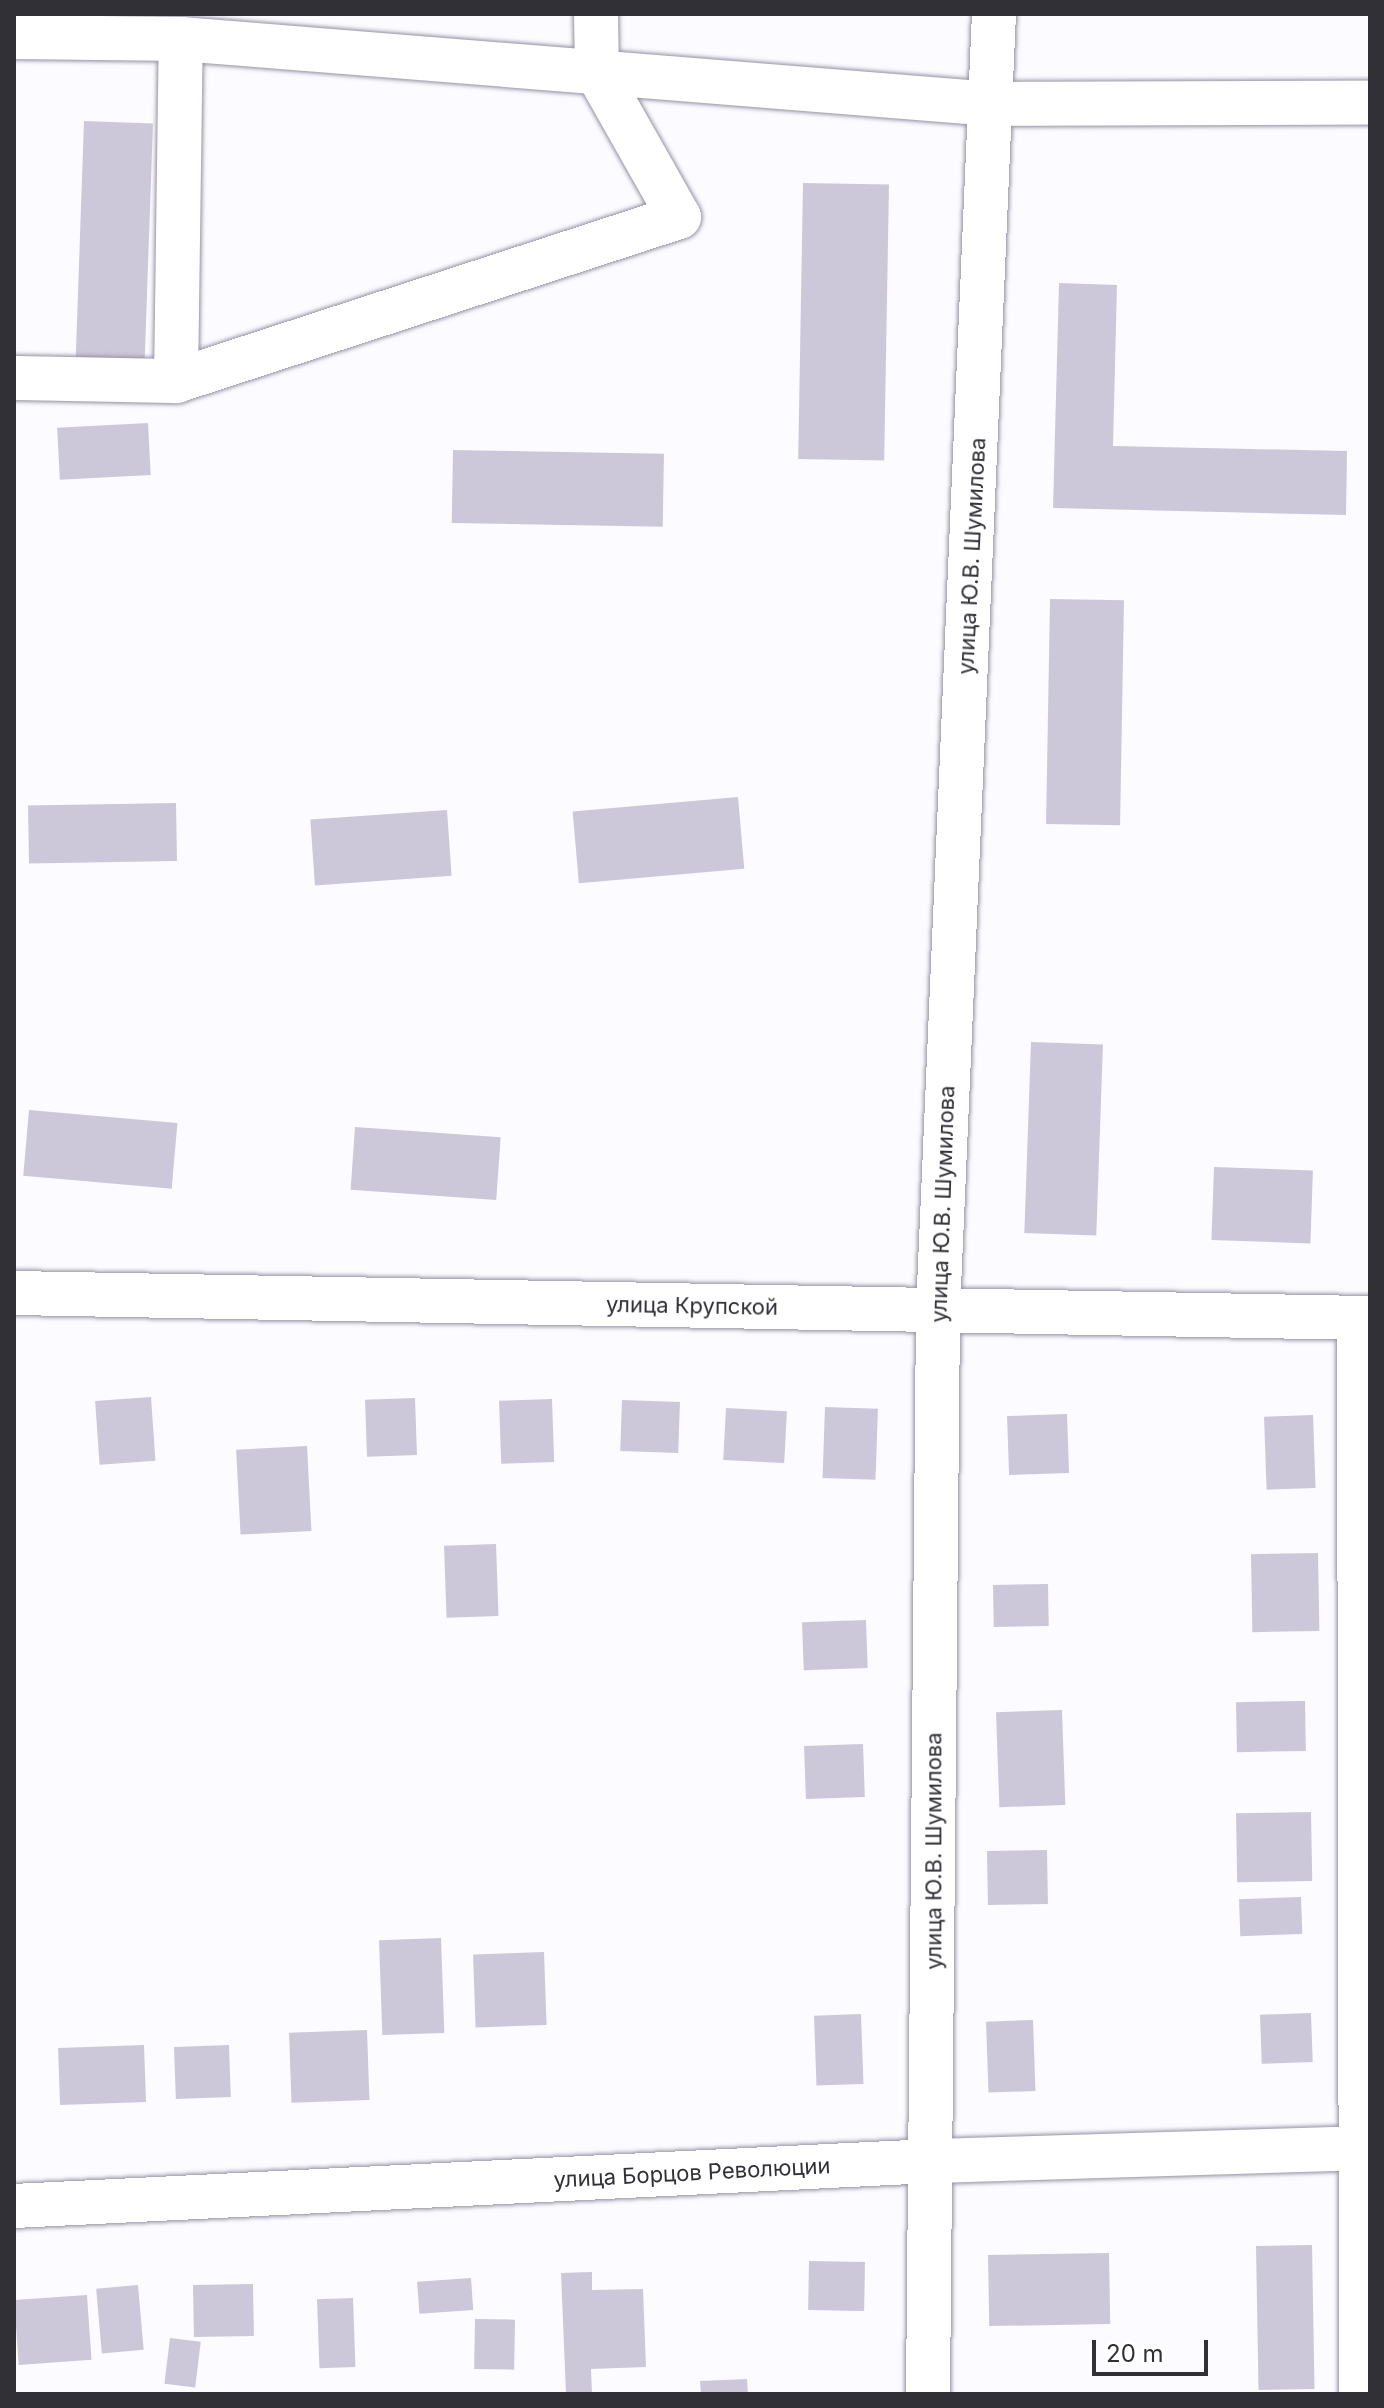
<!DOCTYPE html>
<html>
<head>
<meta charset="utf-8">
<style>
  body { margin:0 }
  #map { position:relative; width:1384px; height:2408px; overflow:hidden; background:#fcfbff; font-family:Inter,sans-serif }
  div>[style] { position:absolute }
  .building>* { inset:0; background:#ccc8da; transform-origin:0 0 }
  .roads { filter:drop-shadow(0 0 2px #9692a3) drop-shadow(0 0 2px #9692a3) }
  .minor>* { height:44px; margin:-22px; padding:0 22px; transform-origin:22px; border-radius:22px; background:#fff }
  span { translate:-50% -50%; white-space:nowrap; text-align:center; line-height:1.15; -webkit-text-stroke:8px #fff; paint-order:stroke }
  .street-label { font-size:22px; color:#313037 }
  .frame { position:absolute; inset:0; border:16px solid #313037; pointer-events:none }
  .scale { position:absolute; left:1092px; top:2340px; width:116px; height:36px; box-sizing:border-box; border:4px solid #313037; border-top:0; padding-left:10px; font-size:24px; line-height:28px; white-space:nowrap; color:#313037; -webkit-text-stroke:6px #fff; paint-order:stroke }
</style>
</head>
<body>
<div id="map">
  <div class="building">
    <i style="left:84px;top:121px;width:69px;height:242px;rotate:2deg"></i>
    <i style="left:803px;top:183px;width:86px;height:276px;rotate:1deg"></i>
    <i style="clip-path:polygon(1059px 283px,1117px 285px,1113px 446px,1347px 451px,1346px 515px,1053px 508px)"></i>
    <i style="left:148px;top:423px;width:52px;height:91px;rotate:87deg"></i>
    <i style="left:453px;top:450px;width:211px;height:73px;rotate:1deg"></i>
    <i style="left:1050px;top:599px;width:74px;height:225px;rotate:1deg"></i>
    <i style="left:738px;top:797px;width:72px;height:166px;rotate:85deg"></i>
    <i style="left:176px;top:803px;width:58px;height:148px;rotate:89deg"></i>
    <i style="left:447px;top:810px;width:66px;height:137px;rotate:86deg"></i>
    <i style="left:1031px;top:1042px;width:72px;height:191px;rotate:2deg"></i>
    <i style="left:29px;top:1110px;width:149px;height:66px;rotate:5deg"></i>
    <i style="left:355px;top:1127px;width:146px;height:63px;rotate:4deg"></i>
    <i style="left:1214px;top:1167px;width:99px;height:73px;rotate:2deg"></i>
    <i style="left:151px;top:1397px;width:64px;height:56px;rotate:86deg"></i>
    <i style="left:415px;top:1398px;width:57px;height:50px;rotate:88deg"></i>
    <i style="left:552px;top:1399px;width:63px;height:53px;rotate:88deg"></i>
    <i style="left:622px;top:1400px;width:58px;height:51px;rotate:2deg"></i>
    <i style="left:825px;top:1407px;width:53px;height:71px;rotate:2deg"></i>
    <i style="left:726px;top:1408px;width:61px;height:52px;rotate:3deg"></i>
    <i style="left:1067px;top:1414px;width:59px;height:60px;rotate:88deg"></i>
    <i style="left:1313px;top:1415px;width:73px;height:49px;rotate:88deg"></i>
    <i style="left:307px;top:1446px;width:85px;height:71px;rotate:87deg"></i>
    <i style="left:496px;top:1544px;width:72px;height:52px;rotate:88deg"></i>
    <i style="left:1318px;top:1553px;width:78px;height:67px;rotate:89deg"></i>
    <i style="left:1048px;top:1584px;width:42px;height:55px;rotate:89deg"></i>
    <i style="left:866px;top:1620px;width:48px;height:64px;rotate:88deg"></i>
    <i style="left:1305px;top:1701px;width:50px;height:69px;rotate:89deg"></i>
    <i style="left:1062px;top:1710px;width:95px;height:66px;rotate:88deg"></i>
    <i style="left:863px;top:1744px;width:53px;height:59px;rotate:88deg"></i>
    <i style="left:1311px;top:1812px;width:69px;height:75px;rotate:89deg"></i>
    <i style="left:1047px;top:1850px;width:54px;height:60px;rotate:89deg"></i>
    <i style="left:1301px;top:1897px;width:37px;height:62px;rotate:88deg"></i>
    <i style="left:441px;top:1938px;width:95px;height:62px;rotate:88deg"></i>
    <i style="left:544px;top:1952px;width:73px;height:71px;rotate:88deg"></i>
    <i style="left:1311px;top:2013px;width:49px;height:51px;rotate:88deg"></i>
    <i style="left:861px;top:2014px;width:70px;height:47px;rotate:88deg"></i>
    <i style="left:1033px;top:2020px;width:71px;height:47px;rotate:88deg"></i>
    <i style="left:367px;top:2030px;width:70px;height:78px;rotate:88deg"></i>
    <i style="left:144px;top:2045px;width:57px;height:86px;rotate:88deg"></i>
    <i style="left:229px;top:2045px;width:52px;height:55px;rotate:88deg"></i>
    <i style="left:1312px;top:2245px;width:144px;height:56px;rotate:89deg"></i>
    <i style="left:1109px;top:2253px;width:71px;height:121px;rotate:89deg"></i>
    <i style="left:809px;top:2261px;width:56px;height:49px;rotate:1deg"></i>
    <i style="clip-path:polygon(592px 2272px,592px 2290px,643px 2289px,646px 2367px,591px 2369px,592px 2394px,566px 2394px,561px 2273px)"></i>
    <i style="left:471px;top:2278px;width:32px;height:54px;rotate:86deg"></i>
    <i style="left:253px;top:2284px;width:52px;height:60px;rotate:89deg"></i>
    <i style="left:138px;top:2285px;width:65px;height:42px;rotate:85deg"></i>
    <i style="left:87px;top:2295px;width:65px;height:73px;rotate:86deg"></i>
    <i style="left:353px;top:2298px;width:69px;height:36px;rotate:88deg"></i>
    <i style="left:475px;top:2319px;width:40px;height:50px;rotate:1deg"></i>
    <i style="left:170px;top:2338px;width:31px;height:46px;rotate:7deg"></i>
    <i style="clip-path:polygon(747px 2379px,748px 2394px,701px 2394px,700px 2381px)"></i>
  </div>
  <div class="roads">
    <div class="minor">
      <i style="left:14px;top:37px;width:167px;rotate:0.7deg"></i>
      <i style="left:181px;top:39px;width:814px;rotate:4.58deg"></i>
      <i style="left:992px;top:104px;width:378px;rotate:-0.2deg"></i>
      <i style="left:14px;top:378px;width:162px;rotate:1.1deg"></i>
      <i style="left:176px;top:381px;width:529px;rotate:-18.06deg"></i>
      <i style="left:679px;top:217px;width:167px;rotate:-119.5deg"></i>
      <i style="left:597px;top:72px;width:58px;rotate:-91deg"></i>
      <i style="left:176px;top:381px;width:342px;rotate:-89.2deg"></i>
      <i style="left:14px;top:1293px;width:1356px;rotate:1.06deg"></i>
      <i style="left:1359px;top:1318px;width:1076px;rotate:89.89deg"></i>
      <i style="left:14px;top:2206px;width:919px;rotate:-2.81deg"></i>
      <i style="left:932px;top:2161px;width:438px;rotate:-1.7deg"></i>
      <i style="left:928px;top:2394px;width:1083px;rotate:-89.47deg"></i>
      <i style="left:938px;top:1311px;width:1298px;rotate:-87.53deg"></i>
    </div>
  </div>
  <div class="street-label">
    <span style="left:972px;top:556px;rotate:-87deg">улица Ю.В. Шумилова</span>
    <span style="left:943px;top:1204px;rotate:-88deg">улица Ю.В. Шумилова</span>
    <span style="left:692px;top:1306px;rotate:1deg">улица Крупской</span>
    <span style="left:934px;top:1851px;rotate:-90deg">улица Ю.В. Шумилова</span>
    <span style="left:692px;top:2173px;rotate:-3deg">улица Борцов Революции</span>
  </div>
  <div class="frame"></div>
  <div class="scale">20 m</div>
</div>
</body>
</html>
